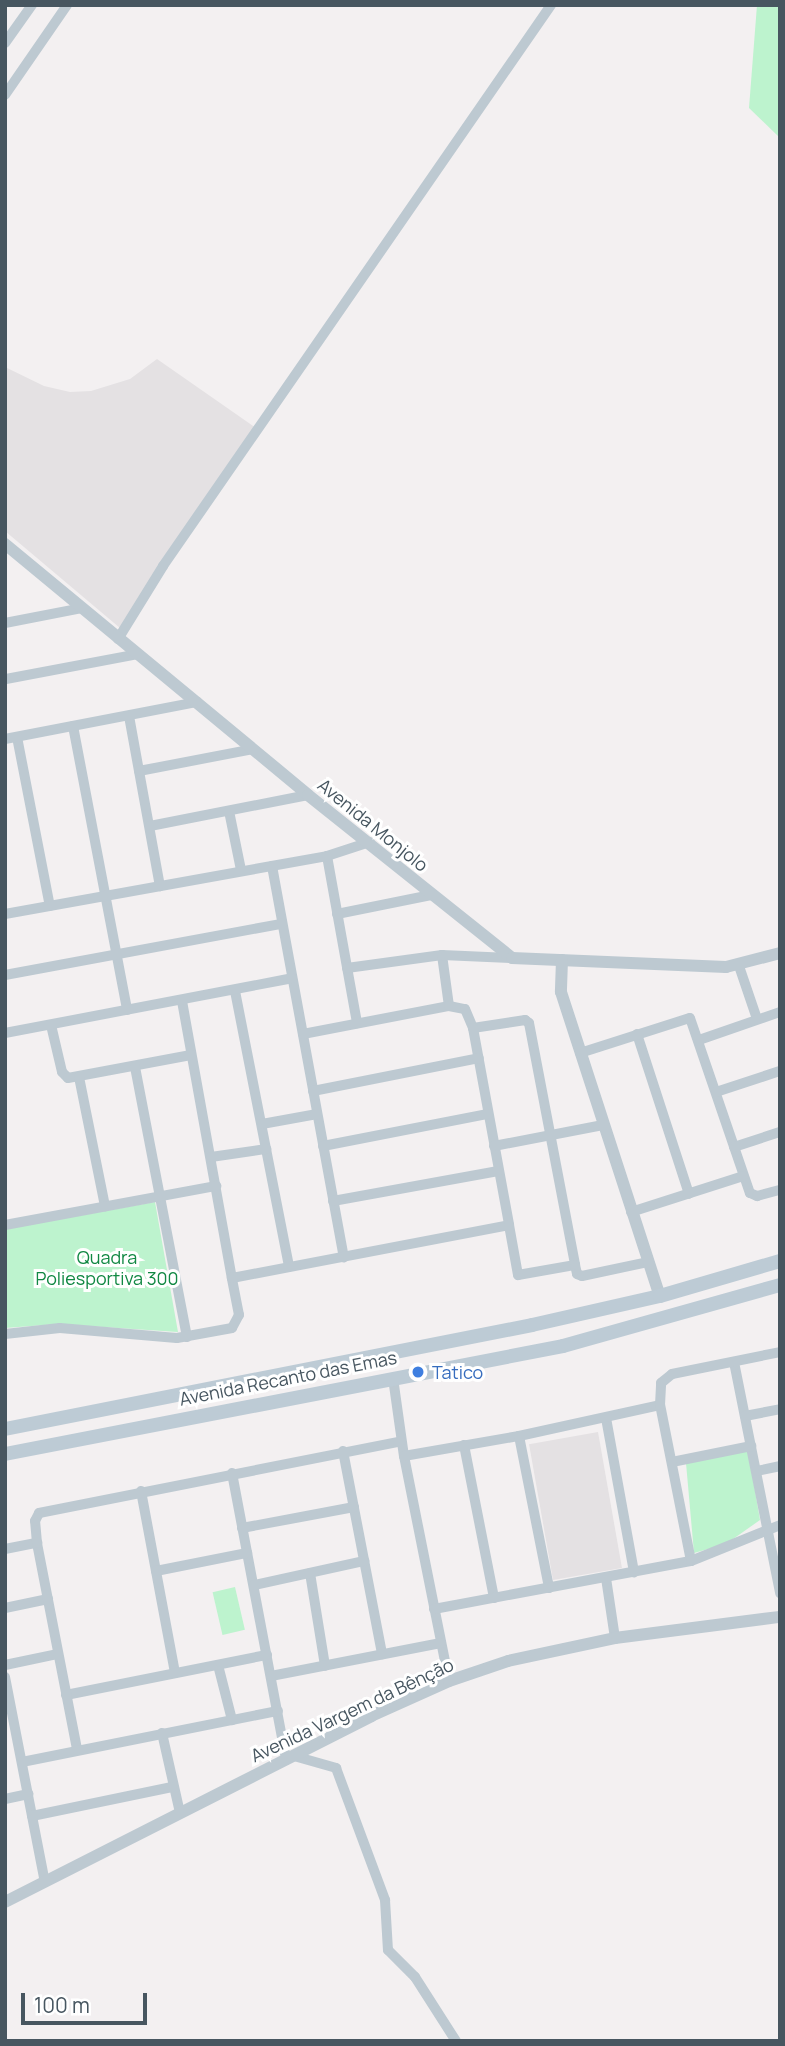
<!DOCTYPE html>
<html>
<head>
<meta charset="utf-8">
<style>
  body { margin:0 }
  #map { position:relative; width:785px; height:2046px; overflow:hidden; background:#f3f0f1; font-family:Manrope,sans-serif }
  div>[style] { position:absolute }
  .education>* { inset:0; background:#e4e1e3; transform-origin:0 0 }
  .green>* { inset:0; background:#bdf3ce; transform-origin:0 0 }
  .minor>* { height:10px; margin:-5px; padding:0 5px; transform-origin:5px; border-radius:5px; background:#bdc9d1 }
  .tertiary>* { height:12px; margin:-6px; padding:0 6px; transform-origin:6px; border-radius:6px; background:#bdc9d1 }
  .secondary>* { height:14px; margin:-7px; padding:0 7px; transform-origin:7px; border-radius:7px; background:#bdcbd5 }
  .dots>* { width:19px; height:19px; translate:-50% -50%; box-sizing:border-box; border:4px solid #fff; border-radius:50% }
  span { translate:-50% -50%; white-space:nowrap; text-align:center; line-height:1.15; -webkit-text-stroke:6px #fff; paint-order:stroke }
  .street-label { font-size:18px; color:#475660 }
  .park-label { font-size:18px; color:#118843 }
  .shop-label { font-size:18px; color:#366cbe }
  .left { translate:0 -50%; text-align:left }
  .frame { position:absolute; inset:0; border:7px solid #475660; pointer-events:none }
  .scale { position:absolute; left:21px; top:1993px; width:126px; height:32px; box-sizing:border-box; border:4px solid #475660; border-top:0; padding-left:9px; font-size:21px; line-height:24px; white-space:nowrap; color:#475660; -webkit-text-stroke:5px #fff; paint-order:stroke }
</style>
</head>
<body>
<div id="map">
  <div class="education">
    <i style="clip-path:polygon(157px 359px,256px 428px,120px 628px,5px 531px,5px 367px,44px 386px,70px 392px,91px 391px,130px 379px)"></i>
    <i style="left:598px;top:1432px;width:138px;height:70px;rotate:80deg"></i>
  </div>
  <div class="green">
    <i style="clip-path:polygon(757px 5px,780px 5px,780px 138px,749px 108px)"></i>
    <i style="clip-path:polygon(155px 1202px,178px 1332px,58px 1324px,5px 1328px,5px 1229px)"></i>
    <i style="clip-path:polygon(748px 1450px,760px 1520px,726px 1544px,694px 1553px,686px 1463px)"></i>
    <i style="left:235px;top:1587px;width:44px;height:23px;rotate:77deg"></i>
  </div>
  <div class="minor">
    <i style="left:5px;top:43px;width:47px;rotate:-54.6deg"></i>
    <i style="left:5px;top:95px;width:109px;rotate:-55.4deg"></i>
    <i style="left:5px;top:623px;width:78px;rotate:-11deg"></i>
    <i style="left:118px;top:639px;width:86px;rotate:-58.3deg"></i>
    <i style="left:163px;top:566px;width:682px;rotate:-55.33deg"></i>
    <i style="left:6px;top:679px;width:134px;rotate:-10.7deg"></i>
    <i style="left:129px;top:716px;width:173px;rotate:79.7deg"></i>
    <i style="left:73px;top:726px;width:289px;rotate:79.2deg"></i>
    <i style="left:17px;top:737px;width:172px;rotate:79deg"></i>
    <i style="left:5px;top:739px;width:196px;rotate:-10.9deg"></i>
    <i style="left:139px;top:771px;width:116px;rotate:-10.9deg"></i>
    <i style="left:229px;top:811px;width:60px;rotate:78.5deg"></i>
    <i style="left:150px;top:826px;width:161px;rotate:-11.1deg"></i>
    <i style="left:327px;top:856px;width:170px;rotate:79.8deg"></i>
    <i style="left:272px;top:866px;width:398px;rotate:79.6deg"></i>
    <i style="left:5px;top:914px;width:327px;rotate:-10.2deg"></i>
    <i style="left:327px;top:856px;width:45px;rotate:-18deg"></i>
    <i style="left:337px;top:914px;width:96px;rotate:-11.4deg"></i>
    <i style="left:442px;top:955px;width:51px;rotate:82.2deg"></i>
    <i style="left:739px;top:966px;width:56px;rotate:71.2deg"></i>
    <i style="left:347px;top:968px;width:96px;rotate:-7.8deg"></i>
    <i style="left:442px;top:955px;width:70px;rotate:2.5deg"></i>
    <i style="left:5px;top:975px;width:281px;rotate:-10.5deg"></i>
    <i style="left:235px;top:991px;width:281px;rotate:78.9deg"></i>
    <i style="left:182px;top:1001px;width:281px;rotate:79.8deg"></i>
    <i style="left:51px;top:1025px;width:48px;rotate:76.8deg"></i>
    <i style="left:62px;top:1072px;width:8px;rotate:45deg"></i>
    <i style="left:68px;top:1078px;width:125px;rotate:-10.6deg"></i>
    <i style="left:473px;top:1028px;width:53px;rotate:-8.7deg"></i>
    <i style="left:525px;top:1020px;width:5px;rotate:37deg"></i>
    <i style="left:529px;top:1023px;width:246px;rotate:79.2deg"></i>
    <i style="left:5px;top:1033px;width:292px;rotate:-10.8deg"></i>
    <i style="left:303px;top:1034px;width:149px;rotate:-10.9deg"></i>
    <i style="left:449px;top:1006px;width:16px;rotate:11deg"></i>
    <i style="left:465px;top:1009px;width:21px;rotate:67deg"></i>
    <i style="left:473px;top:1028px;width:200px;rotate:79.6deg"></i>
    <i style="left:637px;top:1034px;width:168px;rotate:72deg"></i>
    <i style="left:699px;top:1040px;width:86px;rotate:-19.1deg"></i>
    <i style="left:580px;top:1053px;width:115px;rotate:-17.7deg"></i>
    <i style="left:690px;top:1018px;width:185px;rotate:71.1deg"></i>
    <i style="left:750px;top:1193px;width:8px;rotate:23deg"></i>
    <i style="left:757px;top:1196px;width:24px;rotate:-15deg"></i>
    <i style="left:135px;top:1067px;width:275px;rotate:79.1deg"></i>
    <i style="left:79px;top:1077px;width:132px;rotate:78.6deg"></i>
    <i style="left:313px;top:1091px;width:169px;rotate:-11.2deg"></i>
    <i style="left:716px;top:1092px;width:67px;rotate:-18.2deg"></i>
    <i style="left:262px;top:1124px;width:56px;rotate:-10.3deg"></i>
    <i style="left:323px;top:1146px;width:168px;rotate:-11deg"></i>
    <i style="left:494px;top:1146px;width:111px;rotate:-10.9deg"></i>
    <i style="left:734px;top:1147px;width:48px;rotate:-18.1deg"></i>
    <i style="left:211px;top:1157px;width:56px;rotate:-8.3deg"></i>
    <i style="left:333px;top:1201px;width:168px;rotate:-10.3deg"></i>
    <i style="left:631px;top:1212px;width:118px;rotate:-17.8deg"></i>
    <i style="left:5px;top:1225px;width:215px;rotate:-10.5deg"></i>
    <i style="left:5px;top:1334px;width:55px;rotate:-6.2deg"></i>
    <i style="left:60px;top:1328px;width:117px;rotate:4.9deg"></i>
    <i style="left:177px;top:1338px;width:56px;rotate:-10.3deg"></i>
    <i style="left:232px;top:1328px;width:15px;rotate:-62deg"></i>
    <i style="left:239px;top:1315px;width:38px;rotate:-101deg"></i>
    <i style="left:232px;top:1278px;width:282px;rotate:-10.8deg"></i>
    <i style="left:509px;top:1225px;width:51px;rotate:79.8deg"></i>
    <i style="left:518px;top:1275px;width:58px;rotate:-10deg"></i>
    <i style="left:575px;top:1265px;width:9px;rotate:77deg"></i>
    <i style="left:577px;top:1274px;width:5px;rotate:22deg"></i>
    <i style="left:582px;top:1276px;width:67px;rotate:-12deg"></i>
    <i style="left:734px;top:1362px;width:236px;rotate:78.7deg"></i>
    <i style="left:393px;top:1378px;width:79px;rotate:82deg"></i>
    <i style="left:404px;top:1456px;width:229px;rotate:78.7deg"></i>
    <i style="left:745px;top:1416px;width:36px;rotate:-11deg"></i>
    <i style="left:606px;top:1418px;width:157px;rotate:79.7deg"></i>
    <i style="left:519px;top:1436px;width:155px;rotate:78.8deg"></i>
    <i style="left:464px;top:1445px;width:156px;rotate:78.9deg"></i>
    <i style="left:343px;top:1451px;width:207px;rotate:79.1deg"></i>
    <i style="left:404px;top:1456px;width:117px;rotate:-9.9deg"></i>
    <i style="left:519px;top:1436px;width:144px;rotate:-12.4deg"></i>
    <i style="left:672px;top:1462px;width:81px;rotate:-11.4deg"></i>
    <i style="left:757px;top:1471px;width:24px;rotate:-12deg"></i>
    <i style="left:232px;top:1473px;width:292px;rotate:79.3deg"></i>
    <i style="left:141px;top:1491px;width:185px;rotate:79.4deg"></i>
    <i style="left:242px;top:1528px;width:114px;rotate:-10.6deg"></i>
    <i style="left:5px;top:1549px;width:33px;rotate:-11deg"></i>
    <i style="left:691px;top:1561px;width:159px;rotate:-101.2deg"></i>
    <i style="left:660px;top:1405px;width:22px;rotate:-87deg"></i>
    <i style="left:661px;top:1383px;width:14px;rotate:-39deg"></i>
    <i style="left:672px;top:1374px;width:110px;rotate:-11.5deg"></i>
    <i style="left:156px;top:1571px;width:93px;rotate:-11.2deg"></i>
    <i style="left:310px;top:1573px;width:94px;rotate:80.8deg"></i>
    <i style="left:606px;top:1578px;width:61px;rotate:81.5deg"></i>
    <i style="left:254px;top:1585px;width:113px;rotate:-12.3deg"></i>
    <i style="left:5px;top:1608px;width:44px;rotate:-11.8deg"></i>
    <i style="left:434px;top:1609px;width:261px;rotate:-10.6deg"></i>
    <i style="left:691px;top:1561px;width:96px;rotate:-22deg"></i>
    <i style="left:5px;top:1665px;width:53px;rotate:-11.9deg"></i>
    <i style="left:218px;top:1665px;width:57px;rotate:75.7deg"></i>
    <i style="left:271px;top:1676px;width:173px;rotate:-11deg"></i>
    <i style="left:5px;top:1677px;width:209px;rotate:79deg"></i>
    <i style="left:66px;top:1695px;width:205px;rotate:-11.3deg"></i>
    <i style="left:162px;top:1733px;width:82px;rotate:77.3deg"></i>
    <i style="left:77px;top:1749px;width:210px;rotate:-101deg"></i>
    <i style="left:37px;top:1543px;width:22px;rotate:-95deg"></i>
    <i style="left:35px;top:1521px;width:9px;rotate:-63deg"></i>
    <i style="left:39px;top:1513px;width:369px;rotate:-11.2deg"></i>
    <i style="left:294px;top:1756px;width:44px;rotate:15.9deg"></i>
    <i style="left:336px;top:1768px;width:141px;rotate:69.6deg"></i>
    <i style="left:385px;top:1900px;width:50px;rotate:86.6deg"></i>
    <i style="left:388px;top:1950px;width:38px;rotate:45deg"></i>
    <i style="left:415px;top:1977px;width:76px;rotate:57.4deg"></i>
    <i style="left:22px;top:1762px;width:261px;rotate:-11.3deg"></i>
    <i style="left:5px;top:1799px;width:24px;rotate:-12deg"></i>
    <i style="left:32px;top:1816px;width:143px;rotate:-11.7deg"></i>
  </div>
  <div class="tertiary">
    <i style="left:5px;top:544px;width:393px;rotate:39.6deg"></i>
    <i style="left:308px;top:795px;width:261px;rotate:38.6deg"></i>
    <i style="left:512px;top:958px;width:214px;rotate:2.4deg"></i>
    <i style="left:726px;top:967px;width:56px;rotate:-14.5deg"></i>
    <i style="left:562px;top:960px;width:32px;rotate:92deg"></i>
    <i style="left:561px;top:992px;width:320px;rotate:72deg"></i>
    <i style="left:5px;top:1902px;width:411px;rotate:-26.9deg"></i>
    <i style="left:371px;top:1716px;width:85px;rotate:-24.2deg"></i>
    <i style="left:449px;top:1681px;width:62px;rotate:-18.7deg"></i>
    <i style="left:508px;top:1661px;width:109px;rotate:-12.1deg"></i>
    <i style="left:615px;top:1638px;width:166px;rotate:-7.3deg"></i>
  </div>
  <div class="secondary">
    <i style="left:5px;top:1429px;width:537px;rotate:-11.16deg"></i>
    <i style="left:532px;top:1325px;width:131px;rotate:-12.8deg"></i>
    <i style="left:660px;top:1296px;width:125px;rotate:-16.3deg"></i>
    <i style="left:5px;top:1454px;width:568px;rotate:-10.95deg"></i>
    <i style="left:563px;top:1346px;width:225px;rotate:-15.7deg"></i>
  </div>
  <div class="dots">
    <i style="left:418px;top:1372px;background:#3f7fe0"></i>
  </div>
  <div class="street-label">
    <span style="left:373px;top:825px;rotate:39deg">Avenida Monjolo</span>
    <span style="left:288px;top:1378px;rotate:-11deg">Avenida Recanto das Emas</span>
    <span style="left:352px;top:1710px;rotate:-25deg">Avenida Vargem da Bênção</span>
  </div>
  <div class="park-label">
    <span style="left:107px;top:1268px">Quadra<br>Poliesportiva 300</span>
  </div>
  <div class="shop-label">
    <span class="left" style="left:432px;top:1372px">Tatico</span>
  </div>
  <div class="frame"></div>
  <div class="scale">100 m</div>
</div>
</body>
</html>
